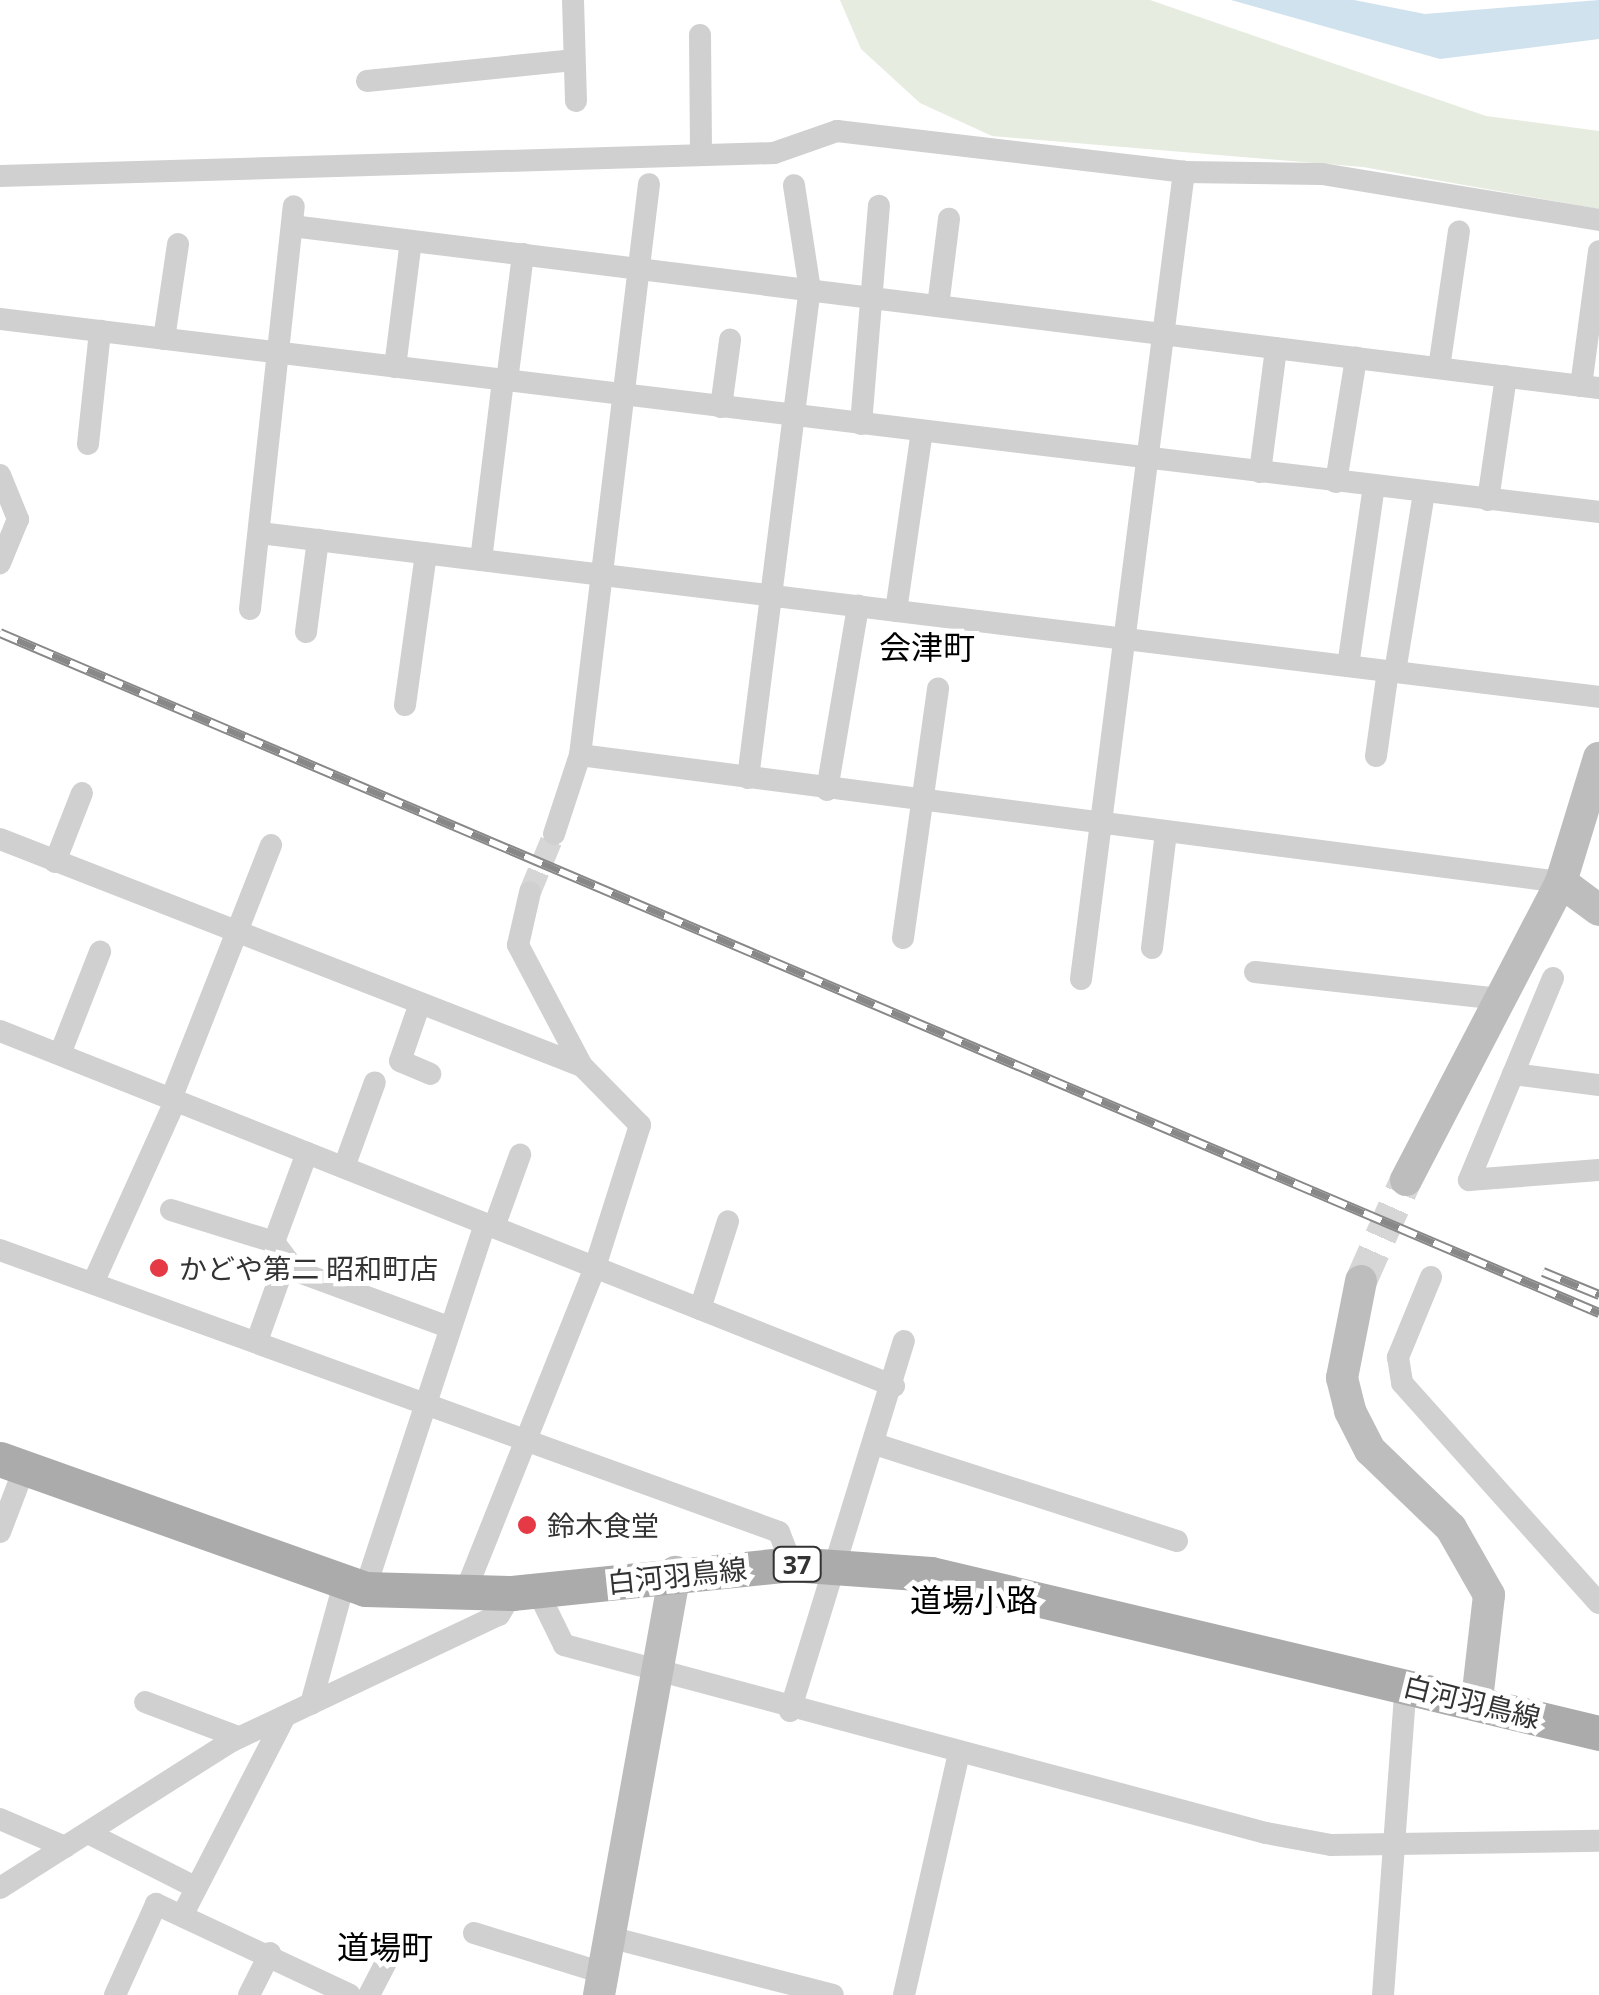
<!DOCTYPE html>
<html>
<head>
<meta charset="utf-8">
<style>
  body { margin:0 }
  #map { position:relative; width:1599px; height:1995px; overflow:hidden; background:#fff; font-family:"Noto Sans","Noto Sans JP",sans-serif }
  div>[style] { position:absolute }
  .green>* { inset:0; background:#e6ecdf }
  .water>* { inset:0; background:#cfe2ee }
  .street-tunnel>* { height:22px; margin-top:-11px; transform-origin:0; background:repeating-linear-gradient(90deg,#d6d6d6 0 22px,transparent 0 33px) }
  .secondary-tunnel>* { height:32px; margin-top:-16px; transform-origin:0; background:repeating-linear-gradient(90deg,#d6d6d6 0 32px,transparent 0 48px) }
  .street>* { height:22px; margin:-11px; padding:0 11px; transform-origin:11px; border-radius:11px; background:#d0d0d0 }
  .secondary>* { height:32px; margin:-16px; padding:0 16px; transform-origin:16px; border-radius:16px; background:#bdbdbd }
  .primary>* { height:35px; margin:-17.5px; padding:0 17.5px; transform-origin:17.5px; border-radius:17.5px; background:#ababab }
  .rail>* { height:10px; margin-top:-5px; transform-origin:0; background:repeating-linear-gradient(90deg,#fff 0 19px,#888 0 38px); box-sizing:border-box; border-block:2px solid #888 }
  .dots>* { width:28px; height:28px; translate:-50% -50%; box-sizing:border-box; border:5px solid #fff; border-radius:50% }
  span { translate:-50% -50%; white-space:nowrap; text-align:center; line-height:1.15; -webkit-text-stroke:10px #fff; paint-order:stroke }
  .shield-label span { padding:2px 8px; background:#fff; border:2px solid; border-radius:8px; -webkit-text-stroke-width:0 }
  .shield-label { font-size:25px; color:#333; font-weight:700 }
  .poi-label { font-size:28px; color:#333 }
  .left { translate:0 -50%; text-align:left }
  .street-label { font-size:28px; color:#333 }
  .quarter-label { font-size:32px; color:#000 }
</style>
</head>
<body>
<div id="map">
  <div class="green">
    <i style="clip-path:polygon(840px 0,1150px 0,1486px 116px,1599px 131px,1599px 209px,1363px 167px,992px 136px,920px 103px,861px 49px)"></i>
  </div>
  <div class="water">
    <i style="clip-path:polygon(1231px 0,1354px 0,1425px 14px,1599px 0,1599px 39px,1440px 59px)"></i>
  </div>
  <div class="street-tunnel">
    <i style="left:530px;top:892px;width:63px;rotate:-67.5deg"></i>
  </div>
  <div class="secondary-tunnel">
    <i style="left:1361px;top:1281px;width:111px;rotate:-66deg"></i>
  </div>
  <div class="street">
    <i style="left:573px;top:0;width:101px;rotate:88.3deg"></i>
    <i style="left:700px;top:35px;width:118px;rotate:89.5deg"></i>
    <i style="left:367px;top:81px;width:207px;rotate:-5.8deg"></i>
    <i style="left:0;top:176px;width:774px;rotate:-1.7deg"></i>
    <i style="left:774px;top:153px;width:67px;rotate:-19.2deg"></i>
    <i style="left:837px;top:131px;width:349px;rotate:6.7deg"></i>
    <i style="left:1184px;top:172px;width:138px;rotate:0.8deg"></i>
    <i style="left:1322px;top:174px;width:281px;rotate:9.4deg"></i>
    <i style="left:292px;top:226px;width:1317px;rotate:7.07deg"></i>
    <i style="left:938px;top:306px;width:88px;rotate:-82.8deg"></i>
    <i style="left:0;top:319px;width:1611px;rotate:6.88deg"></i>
    <i style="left:164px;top:339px;width:96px;rotate:-81.6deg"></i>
    <i style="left:395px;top:367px;width:127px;rotate:-82.8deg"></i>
    <i style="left:1439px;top:368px;width:138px;rotate:-81.7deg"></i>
    <i style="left:507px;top:381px;width:128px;rotate:-82.8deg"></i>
    <i style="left:1581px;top:386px;width:136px;rotate:-82.4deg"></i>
    <i style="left:721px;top:407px;width:68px;rotate:-82.3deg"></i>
    <i style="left:861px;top:424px;width:219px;rotate:-85.3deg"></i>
    <i style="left:88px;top:444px;width:114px;rotate:-83.9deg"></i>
    <i style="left:1260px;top:472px;width:125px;rotate:-82.6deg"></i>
    <i style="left:0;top:475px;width:48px;rotate:67.8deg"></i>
    <i style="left:18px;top:519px;width:48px;rotate:112.2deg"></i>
    <i style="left:1336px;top:482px;width:126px;rotate:-80.8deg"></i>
    <i style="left:1488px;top:500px;width:125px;rotate:-81.7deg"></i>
    <i style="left:260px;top:533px;width:1349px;rotate:6.98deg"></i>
    <i style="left:481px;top:560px;width:181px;rotate:-83deg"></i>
    <i style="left:250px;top:609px;width:405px;rotate:-83.8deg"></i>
    <i style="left:896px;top:611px;width:182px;rotate:-81.8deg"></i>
    <i style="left:306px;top:632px;width:93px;rotate:-82.6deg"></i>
    <i style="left:1348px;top:666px;width:182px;rotate:-81.8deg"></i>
    <i style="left:1395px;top:672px;width:181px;rotate:-80.8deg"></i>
    <i style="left:405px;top:705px;width:153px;rotate:-82.1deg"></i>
    <i style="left:580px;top:755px;width:989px;rotate:7.38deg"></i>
    <i style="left:1376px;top:756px;width:86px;rotate:-82deg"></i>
    <i style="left:748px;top:778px;width:492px;rotate:-82.8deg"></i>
    <i style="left:810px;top:290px;width:106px;rotate:-98.7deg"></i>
    <i style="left:827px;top:790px;width:187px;rotate:-80.4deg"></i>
    <i style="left:554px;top:834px;width:83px;rotate:-71.8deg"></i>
    <i style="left:580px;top:755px;width:575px;rotate:-83.11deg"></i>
    <i style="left:0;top:839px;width:625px;rotate:21.31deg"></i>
    <i style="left:55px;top:862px;width:74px;rotate:-68.6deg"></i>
    <i style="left:903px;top:938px;width:252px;rotate:-82deg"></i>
    <i style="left:1152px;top:948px;width:116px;rotate:-83.1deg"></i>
    <i style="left:1255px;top:972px;width:244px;rotate:6.3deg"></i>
    <i style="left:1553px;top:978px;width:219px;rotate:112.6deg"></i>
    <i style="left:1469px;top:1180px;width:130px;rotate:-4.4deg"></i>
    <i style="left:1081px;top:979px;width:814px;rotate:-82.73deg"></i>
    <i style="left:419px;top:1006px;width:58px;rotate:109.1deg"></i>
    <i style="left:400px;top:1061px;width:33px;rotate:23deg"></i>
    <i style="left:0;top:1031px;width:962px;rotate:21.66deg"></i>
    <i style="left:60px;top:1054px;width:110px;rotate:-68.6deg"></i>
    <i style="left:1513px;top:1074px;width:87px;rotate:7.3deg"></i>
    <i style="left:171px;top:1099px;width:273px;rotate:-68.5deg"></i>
    <i style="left:344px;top:1167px;width:90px;rotate:-70deg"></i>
    <i style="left:171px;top:1210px;width:108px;rotate:17.3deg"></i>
    <i style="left:274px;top:1242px;width:36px;rotate:53deg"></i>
    <i style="left:296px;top:1271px;width:162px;rotate:20.2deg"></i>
    <i style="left:494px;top:1227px;width:77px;rotate:-70.1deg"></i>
    <i style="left:274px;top:1242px;width:95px;rotate:-69.7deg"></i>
    <i style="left:0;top:1250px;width:828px;rotate:19.9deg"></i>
    <i style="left:779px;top:1532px;width:34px;rotate:69deg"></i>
    <i style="left:1431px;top:1277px;width:87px;rotate:112.4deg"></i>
    <i style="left:1398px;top:1357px;width:26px;rotate:81deg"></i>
    <i style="left:1402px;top:1383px;width:295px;rotate:48.2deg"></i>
    <i style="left:93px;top:1283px;width:200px;rotate:-65.7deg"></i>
    <i style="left:700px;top:1309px;width:92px;rotate:-72.3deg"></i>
    <i style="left:257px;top:1341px;width:86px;rotate:-70.3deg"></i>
    <i style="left:878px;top:1445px;width:314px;rotate:17.8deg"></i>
    <i style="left:0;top:1532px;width:67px;rotate:-69.1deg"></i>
    <i style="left:365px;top:1589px;width:384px;rotate:-71.8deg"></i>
    <i style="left:537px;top:1590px;width:61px;rotate:63.9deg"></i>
    <i style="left:564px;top:1645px;width:727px;rotate:14.99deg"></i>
    <i style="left:1266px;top:1833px;width:66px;rotate:10.5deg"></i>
    <i style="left:1331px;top:1845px;width:268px;rotate:-0.9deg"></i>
    <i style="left:464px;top:1595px;width:353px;rotate:-68.2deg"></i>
    <i style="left:595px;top:1267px;width:149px;rotate:-72.4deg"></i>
    <i style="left:640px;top:1125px;width:83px;rotate:-134.5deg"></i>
    <i style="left:582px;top:1066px;width:137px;rotate:-117.9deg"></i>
    <i style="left:518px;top:945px;width:54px;rotate:-77.2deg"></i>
    <i style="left:145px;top:1702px;width:99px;rotate:20.6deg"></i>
    <i style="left:311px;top:1704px;width:125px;rotate:-74.7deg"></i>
    <i style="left:790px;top:1711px;width:387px;rotate:-72.9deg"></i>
    <i style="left:0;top:1819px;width:71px;rotate:23.3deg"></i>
    <i style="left:88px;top:1833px;width:120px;rotate:26.8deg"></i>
    <i style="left:0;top:1888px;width:275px;rotate:-32.4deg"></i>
    <i style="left:232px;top:1741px;width:295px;rotate:-25.3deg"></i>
    <i style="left:499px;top:1615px;width:26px;rotate:-59deg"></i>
    <i style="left:184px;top:1912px;width:218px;rotate:-62.7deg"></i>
    <i style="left:474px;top:1933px;width:135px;rotate:17.2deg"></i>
    <i style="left:613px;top:1938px;width:227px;rotate:14.5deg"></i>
    <i style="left:115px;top:1995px;width:100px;rotate:-65.7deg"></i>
    <i style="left:156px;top:1904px;width:214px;rotate:25.1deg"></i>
    <i style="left:249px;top:1995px;width:47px;rotate:-63.4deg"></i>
    <i style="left:369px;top:1995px;width:54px;rotate:-62.5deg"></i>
    <i style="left:904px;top:1995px;width:248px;rotate:-77.2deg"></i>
    <i style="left:1383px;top:1995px;width:311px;rotate:-85.8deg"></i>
  </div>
  <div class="secondary">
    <i style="left:1561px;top:882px;width:47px;rotate:36.4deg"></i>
    <i style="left:1406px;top:1180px;width:336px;rotate:-62.5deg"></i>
    <i style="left:1561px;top:882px;width:130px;rotate:-73deg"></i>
    <i style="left:1361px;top:1281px;width:99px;rotate:101.1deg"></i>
    <i style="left:1342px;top:1378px;width:34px;rotate:76deg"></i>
    <i style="left:1350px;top:1411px;width:44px;rotate:62.9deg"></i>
    <i style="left:1370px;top:1450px;width:112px;rotate:43.9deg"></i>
    <i style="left:1451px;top:1528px;width:77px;rotate:60.4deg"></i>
    <i style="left:1489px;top:1595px;width:107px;rotate:96.5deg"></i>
    <i style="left:599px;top:1995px;width:430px;rotate:-79.8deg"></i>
  </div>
  <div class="primary">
    <i style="left:0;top:1459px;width:387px;rotate:19.6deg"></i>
    <i style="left:365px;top:1589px;width:147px;rotate:1.6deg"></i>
    <i style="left:512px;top:1593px;width:281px;rotate:-5.9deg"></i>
    <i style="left:791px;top:1564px;width:140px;rotate:4.1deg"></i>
    <i style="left:931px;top:1574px;width:687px;rotate:13.39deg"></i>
  </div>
  <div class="rail">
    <i style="left:0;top:633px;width:1738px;rotate:23.04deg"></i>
    <i style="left:1543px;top:1272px;width:61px;rotate:22.3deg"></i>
  </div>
  <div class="dots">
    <i style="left:159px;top:1268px;background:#e63946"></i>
    <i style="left:527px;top:1525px;background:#e63946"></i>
  </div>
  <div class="shield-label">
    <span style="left:797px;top:1564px">37</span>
  </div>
  <div class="poi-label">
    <span class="left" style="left:179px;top:1268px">かどや第二 昭和町店</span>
    <span class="left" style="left:547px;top:1525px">鈴木食堂</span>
  </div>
  <div class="street-label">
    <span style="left:677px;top:1575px;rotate:-6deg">白河羽鳥線</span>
    <span style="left:1472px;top:1701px;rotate:14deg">白河羽鳥線</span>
  </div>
  <div class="quarter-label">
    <span style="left:927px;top:647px">会津町</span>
    <span style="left:974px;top:1600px">道場小路</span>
    <span style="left:385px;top:1947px">道場町</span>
  </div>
</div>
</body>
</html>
